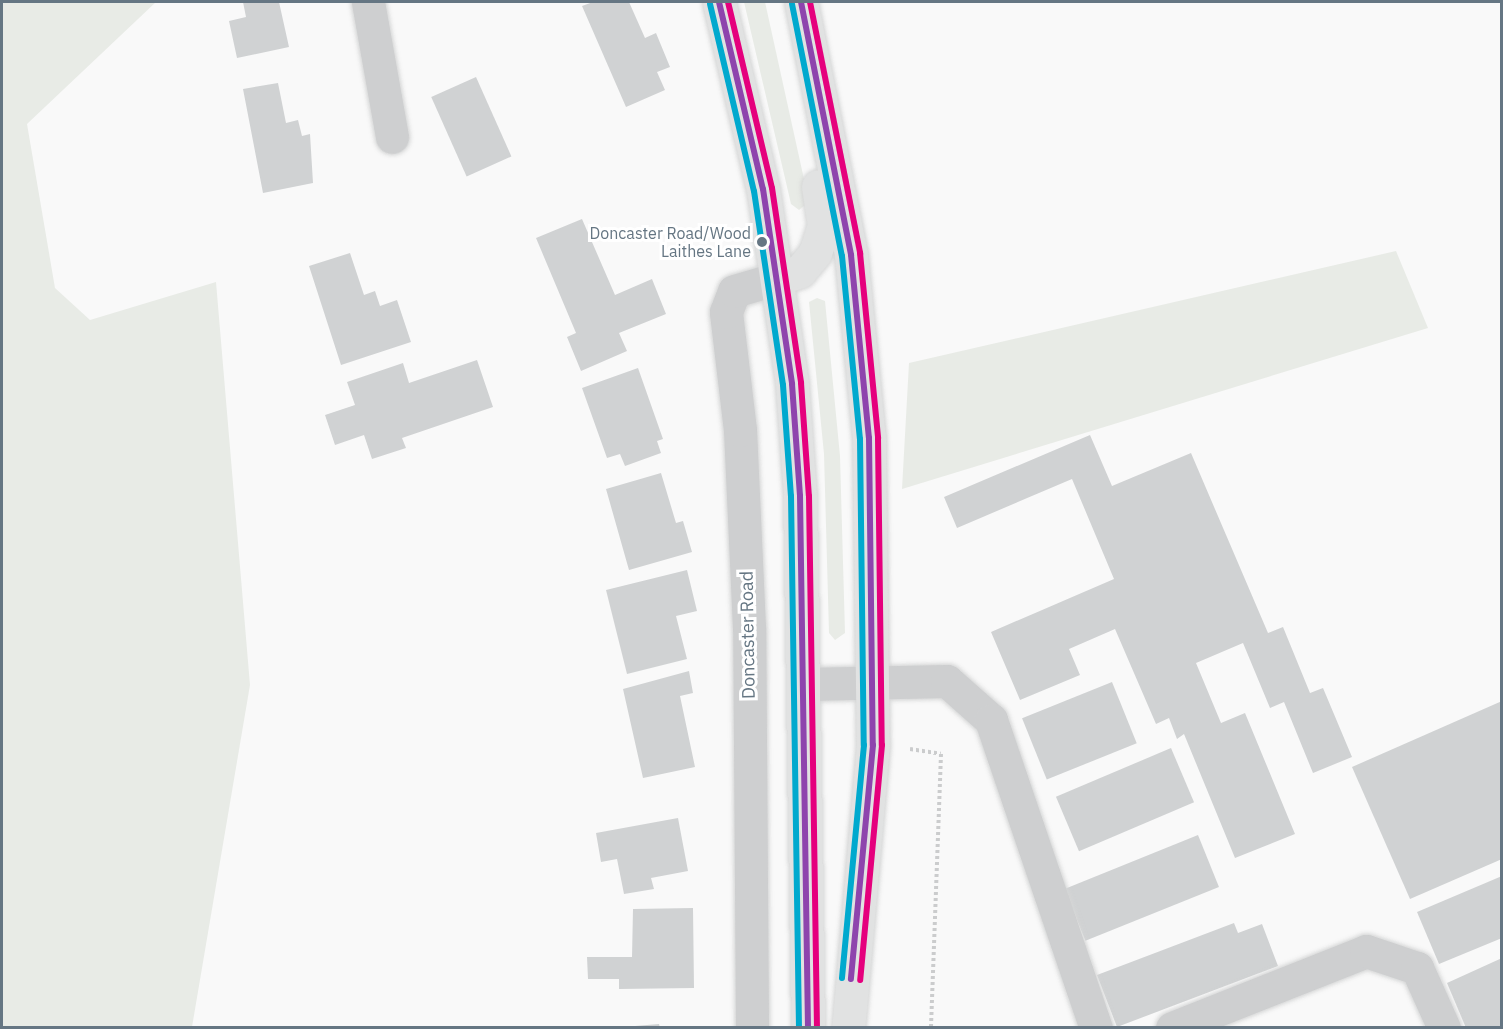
<!DOCTYPE html>
<html>
<head>
<meta charset="utf-8">
<style>
  body { margin:0 }
  #map { position:relative; width:1503px; height:1029px; overflow:hidden; background:#f9f9f9; font-family:"IBM Plex Sans",sans-serif }
  div>[style] { position:absolute }
  .green>* { inset:0; background:#e8ebe6 }
  .building>* { inset:0; background:#d0d2d3; transform-origin:0 0 }
  .path>* { height:4px; margin-top:-2px; transform-origin:0; background:repeating-linear-gradient(90deg,#cbcccd 0 3px,transparent 0 6px) }
  .roads { filter:drop-shadow(0 0 2px #d5d6d6) drop-shadow(0 0 2px #d5d6d6) }
  .minor>* { height:33px; margin:-16.5px; padding:0 16.5px; transform-origin:16.5px; border-radius:16.5px; background:#cecfd0 }
  .highway>* { height:33px; margin:-16.5px; padding:0 16.5px; transform-origin:16.5px; border-radius:16.5px; background:#e1e2e2 }
  .bus-1>* { height:6px; margin:-3px; padding:0 3px; transform-origin:3px; border-radius:3px; background:#8e44ad }
  .bus-2>* { height:6px; margin:-3px; padding:0 3px; transform-origin:3px; border-radius:3px; background:#00a9ce }
  .bus-3>* { height:6px; margin:-3px; padding:0 3px; transform-origin:3px; border-radius:3px; background:#e5007d }
  .dots>* { width:16px; height:16px; translate:-50% -50%; box-sizing:border-box; border:3px solid #fff; border-radius:50% }
  span { translate:-50% -50%; white-space:nowrap; text-align:center; line-height:1.15; -webkit-text-stroke:6px #fff; paint-order:stroke }
  .bus-label { font-size:16px; color:#657683 }
  .right { translate:-100% -50%; text-align:right }
  .street-label { font-size:18px; color:#657683 }
  .frame { position:absolute; inset:0; border:3px solid #657683; pointer-events:none }
</style>
</head>
<body>
<div id="map">
  <div class="green">
    <i style="clip-path:polygon(2px 2px,156px 2px,27px 124px,55px 288px,90px 320px,216px 282px,250px 685px,192px 1027px,2px 1027px)"></i>
    <i style="clip-path:polygon(744px 2px,765px 2px,809px 202px,799px 210px,791px 204px)"></i>
    <i style="clip-path:polygon(1396px 251px,1428px 328px,902px 489px,909px 363px)"></i>
    <i style="clip-path:polygon(817px 298px,825px 301px,840px 456px,845px 633px,835px 640px,829px 633px,824px 454px,809px 302px)"></i>
  </div>
  <div class="building">
    <i style="clip-path:polygon(243px 2px,279px 2px,289px 47px,237px 58px,229px 21px,246px 17px)"></i>
    <i style="clip-path:polygon(593px 2px,629px 2px,645px 38px,656px 33px,670px 67px,657px 72px,665px 90px,626px 107px,582px 6px)"></i>
    <i style="left:476px;top:77px;width:87px;height:49px;rotate:66deg"></i>
    <i style="clip-path:polygon(278px 83px,286px 123px,298px 120px,302px 136px,310px 134px,313px 183px,263px 193px,243px 89px)"></i>
    <i style="clip-path:polygon(582px 219px,615px 295px,652px 279px,666px 314px,619px 333px,627px 351px,581px 371px,567px 337px,576px 333px,536px 238px)"></i>
    <i style="clip-path:polygon(350px 253px,364px 295px,375px 291px,380px 306px,397px 300px,411px 342px,341px 365px,309px 266px)"></i>
    <i style="clip-path:polygon(477px 360px,493px 407px,402px 438px,406px 448px,372px 459px,364px 435px,335px 445px,325px 415px,355px 405px,347px 382px,403px 363px,409px 383px)"></i>
    <i style="clip-path:polygon(638px 368px,663px 439px,657px 441px,661px 453px,625px 466px,620px 454px,607px 458px,582px 388px)"></i>
    <i style="clip-path:polygon(1090px 435px,1112px 486px,1191px 453px,1268px 633px,1283px 627px,1310px 693px,1323px 688px,1352px 757px,1313px 773px,1284px 702px,1270px 708px,1243px 643px,1196px 663px,1221px 723px,1245px 713px,1295px 834px,1235px 858px,1184px 734px,1177px 739px,1169px 718px,1156px 724px,1115px 629px,1069px 649px,1080px 675px,1020px 700px,991px 632px,1114px 579px,1072px 479px,957px 528px,944px 497px)"></i>
    <i style="clip-path:polygon(661px 473px,676px 523px,683px 521px,692px 552px,629px 570px,606px 489px)"></i>
    <i style="clip-path:polygon(687px 570px,697px 611px,676px 616px,687px 659px,627px 674px,606px 590px)"></i>
    <i style="clip-path:polygon(689px 671px,693px 693px,680px 696px,695px 767px,643px 778px,623px 689px)"></i>
    <i style="left:1112px;top:682px;width:66px;height:97px;rotate:68deg"></i>
    <i style="clip-path:polygon(1502px 701px,1502px 859px,1410px 899px,1352px 767px)"></i>
    <i style="left:1171px;top:748px;width:59px;height:125px;rotate:67deg"></i>
    <i style="clip-path:polygon(678px 818px,688px 871px,651px 878px,654px 889px,624px 894px,617px 859px,601px 862px,596px 833px)"></i>
    <i style="left:1198px;top:835px;width:56px;height:144px;rotate:68deg"></i>
    <i style="clip-path:polygon(1502px 876px,1502px 938px,1439px 964px,1417px 912px)"></i>
    <i style="clip-path:polygon(693px 908px,694px 988px,619px 989px,619px 979px,588px 979px,587px 957px,632px 957px,633px 909px)"></i>
    <i style="clip-path:polygon(1234px 923px,1238px 933px,1262px 924px,1278px 966px,1117px 1027px,1097px 975px)"></i>
    <i style="clip-path:polygon(1502px 958px,1502px 1028px,1466px 1028px,1447px 983px)"></i>
    <i style="clip-path:polygon(659px 1024px,660px 1028px,635px 1028px,635px 1026px)"></i>
  </div>
  <div class="path">
    <i style="left:910px;top:749px;width:31px;rotate:9deg"></i>
    <i style="left:941px;top:754px;width:274px;rotate:92.1deg"></i>
  </div>
  <div class="roads">
    <div class="minor">
      <i style="left:368px;top:2px;width:137px;rotate:79.9deg"></i>
      <i style="left:804px;top:684px;width:143px;rotate:-1.2deg"></i>
      <i style="left:947px;top:681px;width:59px;rotate:41.6deg"></i>
      <i style="left:991px;top:720px;width:325px;rotate:71.2deg"></i>
      <i style="left:752px;top:1028px;width:400px;rotate:-90.4deg"></i>
      <i style="left:749px;top:628px;width:198px;rotate:-92.6deg"></i>
      <i style="left:740px;top:430px;width:119px;rotate:-96.8deg"></i>
      <i style="left:726px;top:312px;width:22px;rotate:-69deg"></i>
      <i style="left:734px;top:291px;width:47px;rotate:-16.1deg"></i>
      <i style="left:1172px;top:1028px;width:209px;rotate:-21.6deg"></i>
      <i style="left:1366px;top:951px;width:54px;rotate:18.4deg"></i>
      <i style="left:1417px;top:968px;width:66px;rotate:65.8deg"></i>
    </div>
    <div class="highway">
      <i style="left:719px;top:2px;width:192px;rotate:76.8deg"></i>
      <i style="left:763px;top:189px;width:197px;rotate:81.5deg"></i>
      <i style="left:792px;top:384px;width:112px;rotate:85.9deg"></i>
      <i style="left:800px;top:496px;width:532px;rotate:89.14deg"></i>
      <i style="left:801px;top:2px;width:258px;rotate:78.8deg"></i>
      <i style="left:851px;top:255px;width:184px;rotate:84.4deg"></i>
      <i style="left:869px;top:438px;width:307px;rotate:89.3deg"></i>
      <i style="left:873px;top:745px;width:284px;rotate:95deg"></i>
      <i style="left:779px;top:278px;width:22px;rotate:-18deg"></i>
      <i style="left:800px;top:271px;width:23px;rotate:-50deg"></i>
      <i style="left:815px;top:253px;width:28px;rotate:-72deg"></i>
      <i style="left:824px;top:226px;width:40px;rotate:-98.5deg"></i>
    </div>
  </div>
  <div class="bus-1">
    <i style="left:719px;top:2px;width:192px;rotate:76.8deg"></i>
    <i style="left:763px;top:189px;width:197px;rotate:81.5deg"></i>
    <i style="left:792px;top:384px;width:112px;rotate:85.9deg"></i>
    <i style="left:800px;top:496px;width:532px;rotate:89.14deg"></i>
    <i style="left:801px;top:2px;width:258px;rotate:78.8deg"></i>
    <i style="left:851px;top:255px;width:184px;rotate:84.4deg"></i>
    <i style="left:869px;top:438px;width:307px;rotate:89.3deg"></i>
    <i style="left:873px;top:745px;width:235px;rotate:95.4deg"></i>
  </div>
  <div class="bus-2">
    <i style="left:710px;top:4px;width:192px;rotate:76.8deg"></i>
    <i style="left:754px;top:191px;width:196px;rotate:81.5deg"></i>
    <i style="left:783px;top:385px;width:111px;rotate:85.9deg"></i>
    <i style="left:791px;top:496px;width:532px;rotate:89.14deg"></i>
    <i style="left:792px;top:4px;width:257px;rotate:78.8deg"></i>
    <i style="left:842px;top:256px;width:184px;rotate:84.4deg"></i>
    <i style="left:860px;top:439px;width:306px;rotate:89.3deg"></i>
    <i style="left:864px;top:745px;width:234px;rotate:95.4deg"></i>
  </div>
  <div class="bus-3">
    <i style="left:728px;top:2px;width:191px;rotate:76.7deg"></i>
    <i style="left:772px;top:188px;width:197px;rotate:81.5deg"></i>
    <i style="left:801px;top:383px;width:113px;rotate:86deg"></i>
    <i style="left:809px;top:496px;width:532px;rotate:89.14deg"></i>
    <i style="left:810px;top:2px;width:256px;rotate:78.7deg"></i>
    <i style="left:860px;top:253px;width:186px;rotate:84.4deg"></i>
    <i style="left:878px;top:438px;width:307px;rotate:89.3deg"></i>
    <i style="left:882px;top:745px;width:236px;rotate:95.3deg"></i>
  </div>
  <div class="dots">
    <i style="left:762px;top:242px;background:#657683"></i>
  </div>
  <div class="bus-label">
    <span class="right" style="left:751px;top:242px">Doncaster Road/Wood<br>Laithes Lane</span>
  </div>
  <div class="street-label">
    <span style="left:748px;top:635px;rotate:-91deg">Doncaster Road</span>
  </div>
  <div class="frame"></div>
</div>
</body>
</html>
